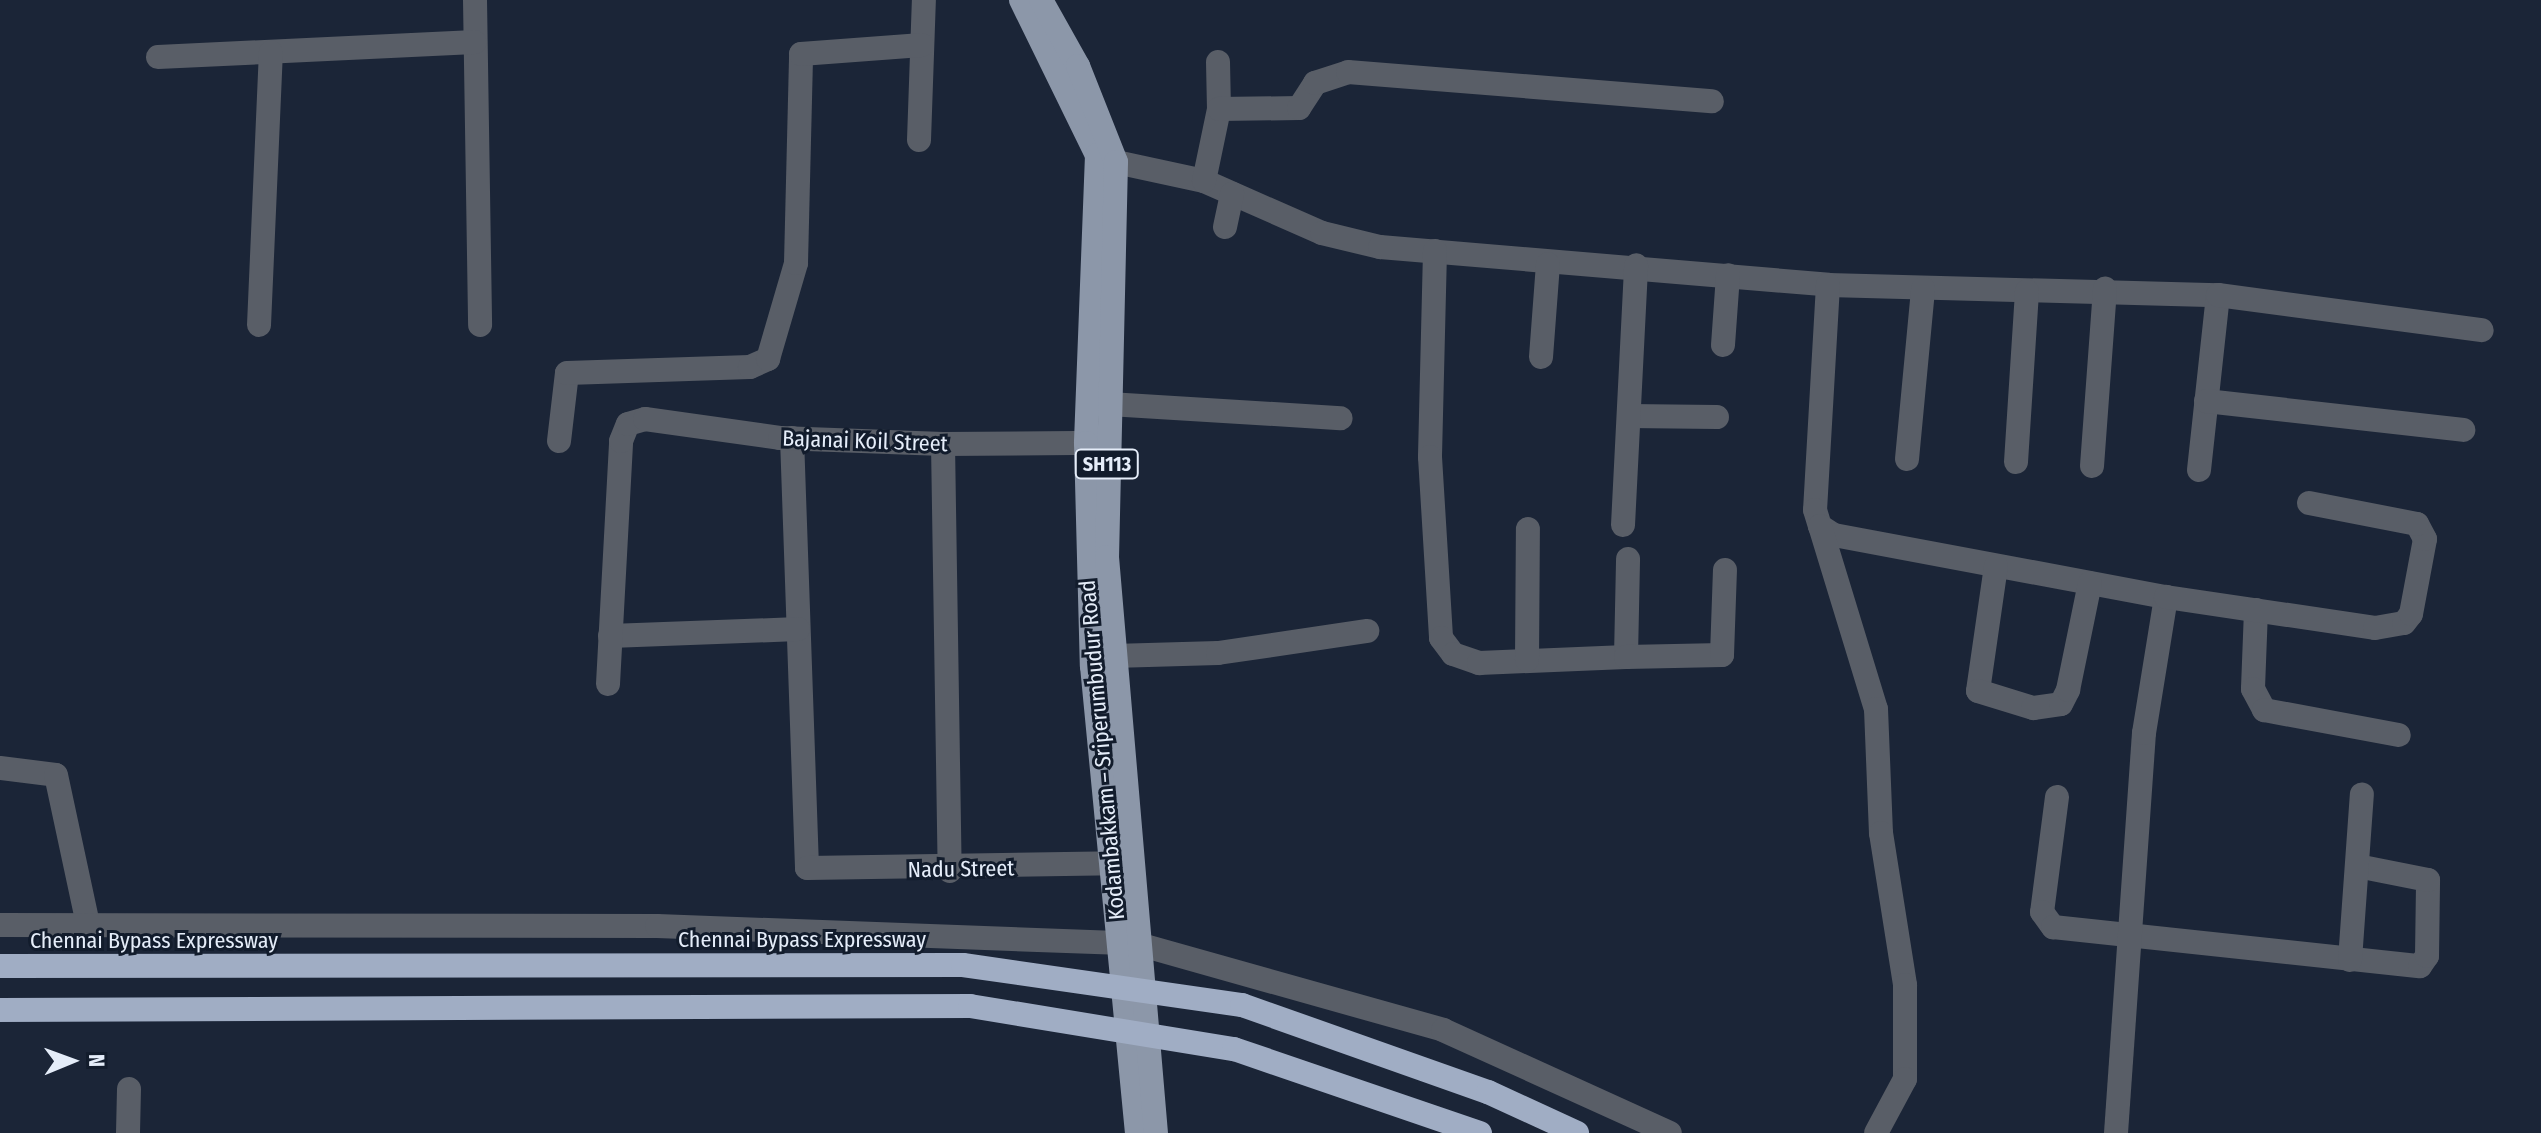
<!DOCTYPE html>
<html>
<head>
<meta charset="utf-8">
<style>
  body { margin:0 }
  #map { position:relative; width:2541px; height:1133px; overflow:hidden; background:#1b2537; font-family:"Fira Sans Condensed",sans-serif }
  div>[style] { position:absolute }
  .minor>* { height:24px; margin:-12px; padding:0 12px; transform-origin:12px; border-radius:12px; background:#595e67 }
  .major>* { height:24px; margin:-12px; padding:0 12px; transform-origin:12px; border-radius:12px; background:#8c97a9 }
  .highway>* { height:24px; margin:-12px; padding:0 12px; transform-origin:12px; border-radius:12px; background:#a0adc4 }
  span { translate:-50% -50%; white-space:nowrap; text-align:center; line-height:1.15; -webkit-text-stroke:6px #121c2c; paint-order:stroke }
  .shield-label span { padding:2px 6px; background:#121c2c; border:2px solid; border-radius:6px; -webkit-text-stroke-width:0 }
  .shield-label { font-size:20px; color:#e5edf9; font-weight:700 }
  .street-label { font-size:22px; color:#e5edf9 }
  .north { position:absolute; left:32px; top:1021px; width:80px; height:80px; -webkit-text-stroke:6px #121c2c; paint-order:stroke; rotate:89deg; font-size:22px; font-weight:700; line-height:32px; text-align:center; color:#e5edf9 }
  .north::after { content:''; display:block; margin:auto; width:28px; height:36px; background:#e5edf9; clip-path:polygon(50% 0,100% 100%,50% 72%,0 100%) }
</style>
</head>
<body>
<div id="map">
  <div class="minor">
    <i style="left:475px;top:0;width:325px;rotate:89.1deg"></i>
    <i style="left:158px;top:57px;width:317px;rotate:-2.7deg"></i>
    <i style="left:1218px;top:62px;width:47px;rotate:88.8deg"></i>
    <i style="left:919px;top:140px;width:140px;rotate:-88deg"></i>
    <i style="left:1116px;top:162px;width:90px;rotate:12.2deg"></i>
    <i style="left:1204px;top:181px;width:129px;rotate:23.8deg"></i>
    <i style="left:1322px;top:233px;width:60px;rotate:13.6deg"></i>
    <i style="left:1380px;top:247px;width:450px;rotate:4.8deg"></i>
    <i style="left:1828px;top:285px;width:390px;rotate:1.5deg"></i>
    <i style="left:2218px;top:295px;width:176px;rotate:96.2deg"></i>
    <i style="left:1204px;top:181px;width:74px;rotate:-78.2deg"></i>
    <i style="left:1219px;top:109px;width:80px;rotate:-0.7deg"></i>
    <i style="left:1299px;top:108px;width:30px;rotate:-57deg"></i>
    <i style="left:1315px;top:83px;width:35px;rotate:-18deg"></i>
    <i style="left:1348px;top:72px;width:365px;rotate:4.6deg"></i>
    <i style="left:1225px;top:227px;width:34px;rotate:-78deg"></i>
    <i style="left:1435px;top:251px;width:206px;rotate:91.4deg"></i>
    <i style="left:1430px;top:457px;width:181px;rotate:86.5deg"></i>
    <i style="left:1441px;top:638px;width:20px;rotate:53deg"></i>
    <i style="left:1453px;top:654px;width:28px;rotate:19deg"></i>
    <i style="left:1479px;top:663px;width:147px;rotate:-2.3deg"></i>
    <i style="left:1626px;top:657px;width:98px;rotate:-88.8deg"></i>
    <i style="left:1828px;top:285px;width:225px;rotate:93.3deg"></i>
    <i style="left:1815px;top:510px;width:17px;rotate:73deg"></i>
    <i style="left:1820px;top:526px;width:17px;rotate:33deg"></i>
    <i style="left:1834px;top:535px;width:338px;rotate:10.6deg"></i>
    <i style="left:2218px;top:295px;width:266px;rotate:7.6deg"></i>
    <i style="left:259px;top:325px;width:273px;rotate:-87.5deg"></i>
    <i style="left:1723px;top:345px;width:70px;rotate:-85.9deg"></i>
    <i style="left:1541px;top:357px;width:93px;rotate:-85.7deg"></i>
    <i style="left:2206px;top:401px;width:259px;rotate:6.4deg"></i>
    <i style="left:1109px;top:404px;width:232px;rotate:3.5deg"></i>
    <i style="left:1629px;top:416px;width:88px;rotate:0.7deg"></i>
    <i style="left:792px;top:438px;width:430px;rotate:88deg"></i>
    <i style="left:807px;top:868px;width:307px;rotate:-0.9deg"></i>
    <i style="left:559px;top:441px;width:68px;rotate:-83.3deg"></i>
    <i style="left:567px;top:373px;width:183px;rotate:-1.9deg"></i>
    <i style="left:750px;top:367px;width:20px;rotate:-24deg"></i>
    <i style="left:768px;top:359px;width:100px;rotate:-73.7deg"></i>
    <i style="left:796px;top:263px;width:209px;rotate:-88.6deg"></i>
    <i style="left:801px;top:54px;width:121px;rotate:-4.3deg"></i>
    <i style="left:943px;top:444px;width:427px;rotate:89.1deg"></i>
    <i style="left:1907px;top:459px;width:171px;rotate:-84.6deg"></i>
    <i style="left:2016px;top:462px;width:171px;rotate:-86.3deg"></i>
    <i style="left:2092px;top:466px;width:178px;rotate:-85.8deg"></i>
    <i style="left:1623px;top:525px;width:260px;rotate:-87.1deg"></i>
    <i style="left:1820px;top:526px;width:191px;rotate:73deg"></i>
    <i style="left:1876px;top:709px;width:124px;rotate:87.7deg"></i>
    <i style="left:1881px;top:833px;width:154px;rotate:81deg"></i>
    <i style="left:1905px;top:985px;width:94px;rotate:90deg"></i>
    <i style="left:1905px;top:1079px;width:61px;rotate:118.2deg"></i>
    <i style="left:1996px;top:566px;width:126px;rotate:98.2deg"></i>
    <i style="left:1978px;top:691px;width:58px;rotate:17.2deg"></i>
    <i style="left:2033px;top:708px;width:28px;rotate:-8deg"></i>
    <i style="left:2061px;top:704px;width:16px;rotate:-63deg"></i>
    <i style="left:2068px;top:690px;width:109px;rotate:-78.4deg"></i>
    <i style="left:2256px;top:610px;width:79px;rotate:92.2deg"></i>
    <i style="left:2253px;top:689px;width:24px;rotate:62deg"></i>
    <i style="left:2264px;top:710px;width:137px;rotate:10.5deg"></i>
    <i style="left:610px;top:636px;width:188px;rotate:-2.1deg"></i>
    <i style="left:1113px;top:656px;width:105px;rotate:-1.6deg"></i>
    <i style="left:1218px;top:653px;width:151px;rotate:-8.4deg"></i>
    <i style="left:1626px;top:657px;width:96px;rotate:-1.2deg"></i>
    <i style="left:1722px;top:655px;width:85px;rotate:-88deg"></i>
    <i style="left:1527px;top:660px;width:131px;rotate:-89.6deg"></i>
    <i style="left:608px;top:684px;width:243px;rotate:-86.9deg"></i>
    <i style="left:621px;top:441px;width:18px;rotate:-68deg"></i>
    <i style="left:628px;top:424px;width:18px;rotate:-16deg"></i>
    <i style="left:645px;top:419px;width:136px;rotate:8deg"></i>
    <i style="left:780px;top:438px;width:163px;rotate:2.1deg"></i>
    <i style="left:943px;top:444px;width:163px;rotate:-0.4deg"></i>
    <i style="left:0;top:768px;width:56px;rotate:7.1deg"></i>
    <i style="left:56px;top:775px;width:152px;rotate:77.9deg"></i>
    <i style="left:2057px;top:797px;width:116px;rotate:97.4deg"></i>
    <i style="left:2042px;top:912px;width:19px;rotate:54deg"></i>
    <i style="left:2053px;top:927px;width:369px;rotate:6.1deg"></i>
    <i style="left:2420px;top:966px;width:12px;rotate:-55deg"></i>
    <i style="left:2427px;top:956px;width:76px;rotate:-89.2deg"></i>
    <i style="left:2428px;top:880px;width:72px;rotate:-168.8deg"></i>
    <i style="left:0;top:925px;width:657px;rotate:0.09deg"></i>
    <i style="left:657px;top:926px;width:481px;rotate:2.1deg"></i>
    <i style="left:1138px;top:944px;width:317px;rotate:15.7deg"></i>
    <i style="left:1443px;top:1030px;width:249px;rotate:24.4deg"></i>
    <i style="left:2350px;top:960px;width:166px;rotate:-85.9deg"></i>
    <i style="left:128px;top:1133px;width:44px;rotate:-88.7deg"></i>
    <i style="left:2116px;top:1133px;width:401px;rotate:-86deg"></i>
    <i style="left:2144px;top:733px;width:138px;rotate:-80.8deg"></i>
    <i style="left:2166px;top:597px;width:211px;rotate:8.4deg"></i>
    <i style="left:2375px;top:628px;width:29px;rotate:-10deg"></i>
    <i style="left:2404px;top:623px;width:11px;rotate:-52deg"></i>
    <i style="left:2411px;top:614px;width:76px;rotate:-79.4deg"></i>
    <i style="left:2425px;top:539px;width:17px;rotate:-118deg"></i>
    <i style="left:2417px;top:524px;width:110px;rotate:-169deg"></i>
  </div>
  <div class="major">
    <i style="left:1021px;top:0;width:173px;rotate:63.9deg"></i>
    <i style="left:1097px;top:155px;width:288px;rotate:92.2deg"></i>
    <i style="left:1086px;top:443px;width:223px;rotate:88.5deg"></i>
    <i style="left:1092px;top:666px;width:469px;rotate:84.5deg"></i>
    <i style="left:1041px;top:0;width:76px;rotate:60.7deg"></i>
    <i style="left:1078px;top:66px;width:103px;rotate:68.4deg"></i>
    <i style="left:1116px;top:162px;width:395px;rotate:91.3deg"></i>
    <i style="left:1107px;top:557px;width:578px;rotate:85.14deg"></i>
  </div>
  <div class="highway">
    <i style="left:0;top:966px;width:963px;rotate:-0.06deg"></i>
    <i style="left:963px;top:965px;width:282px;rotate:8.2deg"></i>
    <i style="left:1242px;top:1005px;width:261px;rotate:19.5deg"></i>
    <i style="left:1488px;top:1092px;width:98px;rotate:24.7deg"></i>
    <i style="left:0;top:1010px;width:970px;rotate:-0.24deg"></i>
    <i style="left:970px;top:1006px;width:267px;rotate:9.3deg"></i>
    <i style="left:1234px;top:1049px;width:260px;rotate:18.9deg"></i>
  </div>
  <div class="shield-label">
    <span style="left:1107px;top:464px">SH113</span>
  </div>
  <div class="street-label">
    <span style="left:865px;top:441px;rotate:2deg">Bajanai Koil Street</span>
    <span style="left:1102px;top:750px;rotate:-95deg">Kodambakkam – Sriperumbudur Road</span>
    <span style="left:961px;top:869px;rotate:-1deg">Nadu Street</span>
    <span style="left:802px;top:940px">Chennai Bypass Expressway</span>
    <span style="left:154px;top:941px">Chennai Bypass Expressway</span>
  </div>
  <div class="north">N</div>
</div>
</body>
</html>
